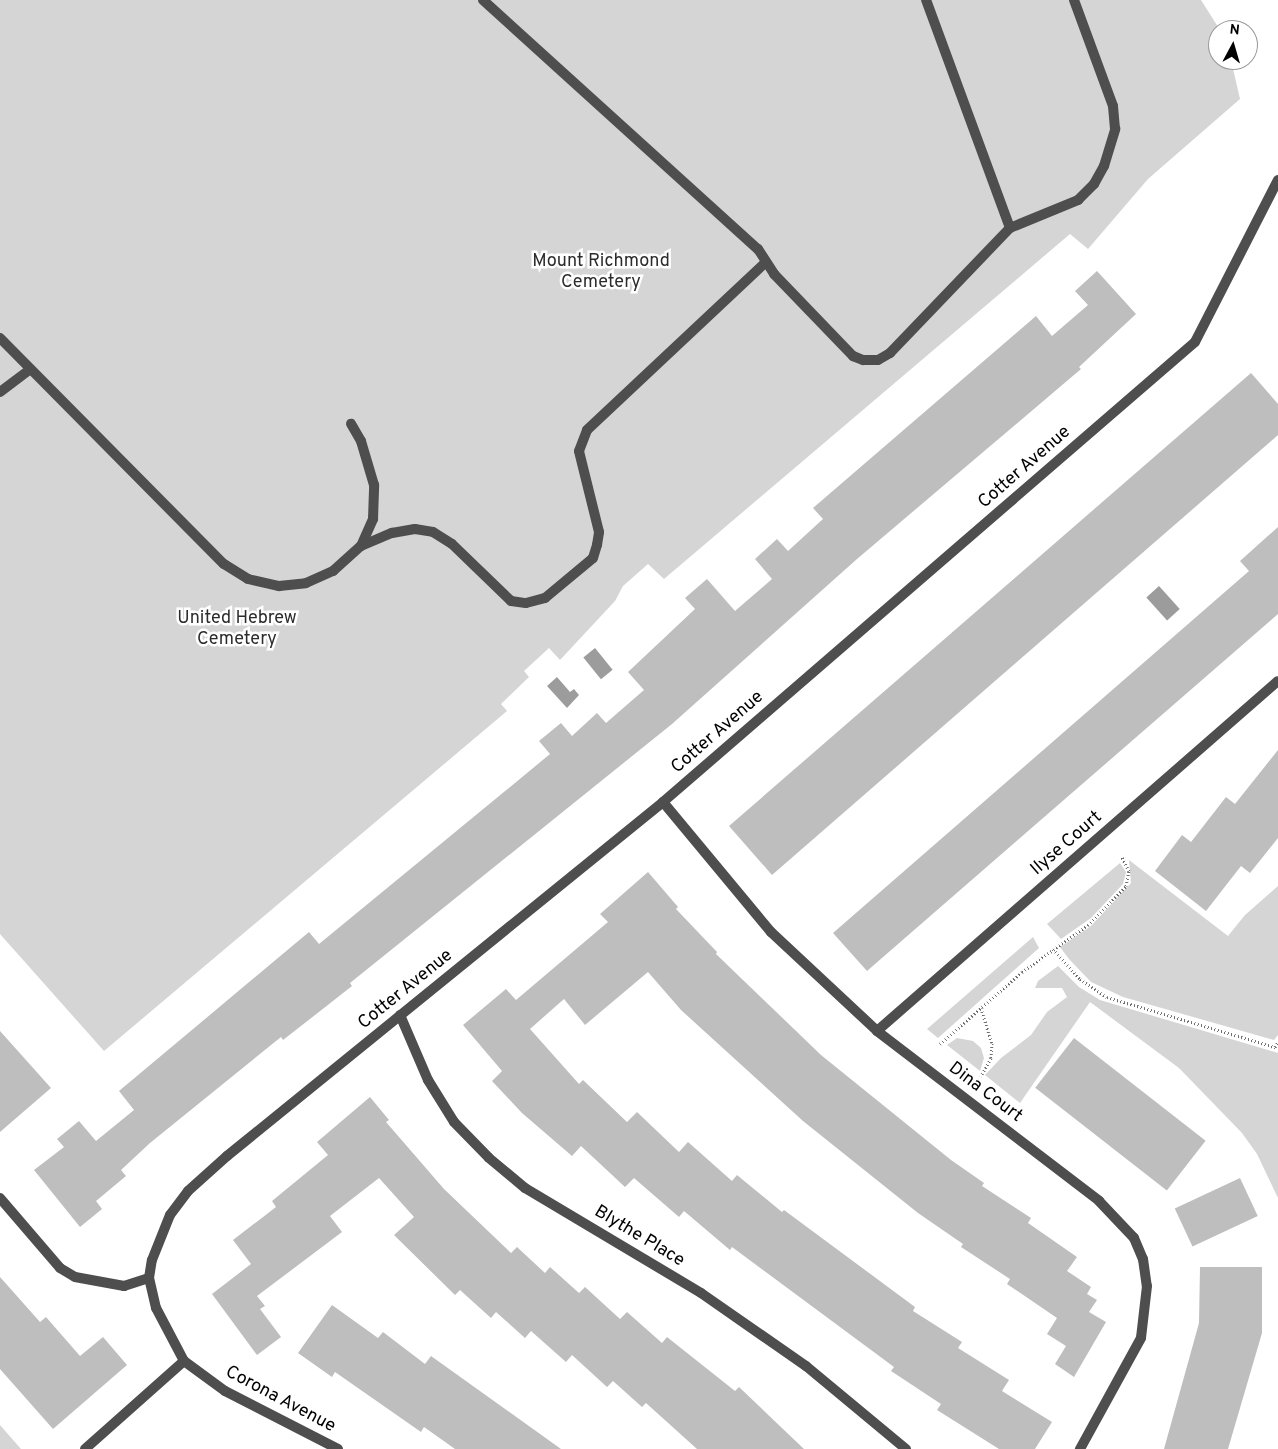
<!DOCTYPE html>
<html>
<head>
<meta charset="utf-8">
<style>
  body { margin:0 }
  #map { position:relative; width:1278px; height:1449px; overflow:hidden; background:#fff; font-family:Overpass,sans-serif }
  div>[style] { position:absolute }
  .green>* { inset:0; background:#d5d5d5 }
  .water>* { inset:0; background:#9c9c9c; transform-origin:0 0 }
  .building>* { inset:0; background:#bebebe; transform-origin:0 0 }
  .path>* { height:3px; margin-top:-1.5px; transform-origin:0; background:repeating-linear-gradient(90deg,#707070 0 1px,transparent 0 3.5px) }
  .service>* { height:10px; margin:-5px; padding:0 5px; transform-origin:5px; border-radius:5px; background:#4e4e4e }
  .minor>* { height:10px; margin:-5px; padding:0 5px; transform-origin:5px; border-radius:5px; background:#4e4e4e }
  span { translate:-50% -50%; white-space:nowrap; text-align:center; line-height:1.15; -webkit-text-stroke:5px #fff; paint-order:stroke }
  .park-label { font-size:18px; color:#2c2c2c }
  .street-label { font-size:18px; color:#000 }
  .north { position:absolute; left:1208px; top:20px; width:50px; height:50px; box-sizing:border-box; background:#fff; border:1px solid #999; border-radius:50%; rotate:6deg; font-size:14px; font-weight:700; line-height:20px; text-align:center; color:#000 }
  .north::after { content:''; display:block; margin:auto; width:18px; height:22px; background:#000; clip-path:polygon(50% 0,100% 100%,50% 72%,0 100%) }
</style>
</head>
<body>
<div id="map">
  <div class="green">
    <i style="clip-path:polygon(0 0,1201px 0,1220px 30px,1218px 60px,1231px 60px,1240px 99px,1148px 179px,1088px 249px,1070px 234px,664px 579px,648px 564px,623px 586px,615px 601px,560px 660px,549px 648px,524px 671px,529px 677px,501px 704px,507px 711px,104px 1051px,0 934px)"></i>
    <i style="clip-path:polygon(1129px 860px,1228px 936px,1245px 915px,1278px 886px,1278px 1035px,1274px 1040px,1123px 997px,1091px 982px,1069px 959px,1060px 947px,1091px 926px,1131px 883px)"></i>
    <i style="clip-path:polygon(1120px 863px,1126px 872px,1123px 884px,1091px 918px,1061px 939px,1047px 924px)"></i>
    <i style="clip-path:polygon(1033px 937px,1039px 948px,938px 1038px,927px 1029px)"></i>
    <i style="clip-path:polygon(1058px 966px,1079px 987px,1100px 1000px,1278px 1053px,1278px 1198px,1257px 1154px,1242px 1133px,1179px 1068px,1090px 1002px,1020px 1103px,985px 1075px,1001px 1058px,1031px 1035px,1047px 1012px,1067px 997px,1062px 988px,1035px 988px,1038px 981px)"></i>
    <i style="clip-path:polygon(957px 1038px,973px 1041px,981px 1048px,984px 1058px,980px 1071px,947px 1045px)"></i>
    <i style="clip-path:polygon(0 1425px,21px 1449px,0 1449px)"></i>
  </div>
  <div class="water">
    <i style="left:1159px;top:586px;width:31px;height:17px;rotate:48deg"></i>
    <i style="left:595px;top:648px;width:28px;height:15px;rotate:51deg"></i>
    <i style="clip-path:polygon(557px 677px,570px 692px,574px 689px,579px 695px,567px 708px,547px 686px)"></i>
  </div>
  <div class="building">
    <i style="clip-path:polygon(1097px 271px,1136px 314px,1079px 367px,1081px 369px,857px 559px,672px 724px,350px 983px,352px 986px,324px 1008px,283px 1040px,281px 1037px,150px 1143px,121px 1170px,126px 1176px,96px 1201px,102px 1209px,80px 1227px,34px 1170px,64px 1147px,57px 1139px,79px 1121px,96px 1141px,134px 1110px,119px 1091px,309px 932px,319px 944px,521px 778px,550px 754px,539px 741px,561px 723px,572px 736px,597px 713px,606px 723px,644px 690px,628px 672px,695px 609px,685px 598px,707px 579px,735px 611px,772px 579px,755px 559px,777px 539px,788px 551px,823px 519px,813px 508px,1036px 316px,1052px 336px,1088px 305px,1075px 291px)"></i>
    <i style="clip-path:polygon(1251px 373px,1278px 404px,1278px 435px,772px 875px,729px 826px)"></i>
    <i style="clip-path:polygon(1278px 527px,1278px 614px,867px 971px,833px 933px,1249px 571px,1240px 561px)"></i>
    <i style="clip-path:polygon(1278px 750px,1278px 838px,1250px 873px,1241px 866px,1206px 911px,1155px 871px,1182px 835px,1191px 842px,1226px 797px,1235px 804px)"></i>
    <i style="clip-path:polygon(648px 872px,678px 907px,676px 909px,717px 952px,716px 954px,821px 1055px,951px 1160px,984px 1183px,982px 1186px,1031px 1218px,1028px 1223px,1077px 1257px,1067px 1271px,1091px 1287px,1087px 1294px,1097px 1300px,1089px 1312px,1106px 1322px,1074px 1377px,1055px 1364px,1066px 1346px,1047px 1334px,1057px 1318px,1007px 1284px,1010px 1279px,961px 1247px,963px 1244px,918px 1213px,803px 1121px,681px 1010px,648px 972px,585px 1025px,564px 999px,530px 1029px,579px 1084px,583px 1080px,627px 1122px,637px 1112px,679px 1152px,688px 1142px,732px 1181px,737px 1175px,782px 1212px,784px 1210px,915px 1307px,913px 1311px,962px 1342px,958px 1348px,1009px 1380px,1002px 1391px,1052px 1422px,1035px 1449px,999px 1449px,937px 1410px,941px 1404px,891px 1371px,894px 1367px,732px 1247px,730px 1250px,684px 1211px,679px 1217px,634px 1178px,625px 1187px,581px 1146px,572px 1156px,522px 1113px,492px 1081px,502px 1071px,463px 1025px,506px 989px,516px 1000px,608px 922px,600px 914px)"></i>
    <i style="clip-path:polygon(0 1031px,51px 1088px,0 1132px)"></i>
    <i style="left:1074px;top:1038px;width:167px;height:63px;rotate:38deg"></i>
    <i style="clip-path:polygon(370px 1097px,389px 1120px,386px 1122px,444px 1189px,511px 1253px,517px 1247px,545px 1273px,550px 1267px,579px 1293px,585px 1287px,620px 1319px,627px 1312px,662px 1343px,667px 1337px,735px 1391px,739px 1387px,804px 1449px,697px 1449px,646px 1403px,642px 1407px,613px 1381px,607px 1387px,572px 1355px,566px 1362px,531px 1331px,525px 1338px,496px 1312px,491px 1318px,460px 1290px,455px 1295px,394px 1235px,414px 1217px,379px 1178px,330px 1216px,342px 1232px,257px 1296px,265px 1306px,260px 1309px,281px 1337px,257px 1355px,212px 1294px,251px 1264px,233px 1240px,276px 1207px,272px 1201px,328px 1155px,317px 1142px)"></i>
    <i style="left:1240px;top:1178px;width:42px;height:72px;rotate:65deg"></i>
    <i style="clip-path:polygon(1200px 1267px,1262px 1267px,1262px 1333px,1228px 1449px,1164px 1449px,1199px 1323px)"></i>
    <i style="clip-path:polygon(0 1277px,40px 1322px,46px 1317px,80px 1356px,103px 1337px,127px 1365px,53px 1429px,0 1369px)"></i>
    <i style="clip-path:polygon(332px 1305px,378px 1338px,383px 1332px,425px 1364px,431px 1356px,561px 1449px,455px 1449px,424px 1427px,421px 1432px,335px 1372px,332px 1377px,298px 1353px)"></i>
  </div>
  <div class="path">
    <i style="left:1053px;top:949px;width:40px;rotate:48deg"></i>
    <i style="left:1080px;top:979px;width:32px;rotate:34deg"></i>
    <i style="left:1107px;top:997px;width:178px;rotate:16.6deg"></i>
    <i style="left:981px;top:1008px;width:37px;rotate:73deg"></i>
    <i style="left:992px;top:1043px;width:15px;rotate:94deg"></i>
    <i style="left:991px;top:1058px;width:21px;rotate:119deg"></i>
    <i style="left:940px;top:1044px;width:109px;rotate:-41.3deg"></i>
    <i style="left:1022px;top:972px;width:81px;rotate:-35.5deg"></i>
    <i style="left:1088px;top:925px;width:54px;rotate:-45.7deg"></i>
    <i style="left:1126px;top:886px;width:15px;rotate:-79deg"></i>
    <i style="left:1129px;top:871px;width:16px;rotate:-117deg"></i>
    <i style="left:1275px;top:1047px;width:6px;rotate:-59deg"></i>
  </div>
  <div class="service">
    <i style="left:483px;top:0;width:371px;rotate:42.2deg"></i>
    <i style="left:758px;top:249px;width:30px;rotate:57deg"></i>
    <i style="left:774px;top:274px;width:114px;rotate:46.1deg"></i>
    <i style="left:853px;top:356px;width:11px;rotate:22deg"></i>
    <i style="left:863px;top:360px;width:15px"></i>
    <i style="left:878px;top:360px;width:14px;rotate:-30deg"></i>
    <i style="left:890px;top:353px;width:173px;rotate:-46.2deg"></i>
    <i style="left:1010px;top:228px;width:243px;rotate:-110.2deg"></i>
    <i style="left:1010px;top:228px;width:74px;rotate:-22.4deg"></i>
    <i style="left:1078px;top:200px;width:23px;rotate:-45deg"></i>
    <i style="left:1094px;top:184px;width:21px;rotate:-61deg"></i>
    <i style="left:1104px;top:166px;width:39px;rotate:-73deg"></i>
    <i style="left:1115px;top:129px;width:23px;rotate:-95deg"></i>
    <i style="left:1113px;top:106px;width:113px;rotate:-110.2deg"></i>
    <i style="left:0;top:338px;width:318px;rotate:45.3deg"></i>
    <i style="left:224px;top:564px;width:28px;rotate:32deg"></i>
    <i style="left:248px;top:579px;width:32px;rotate:13deg"></i>
    <i style="left:279px;top:586px;width:27px;rotate:-6deg"></i>
    <i style="left:306px;top:583px;width:30px;rotate:-24deg"></i>
    <i style="left:333px;top:571px;width:38px;rotate:-42deg"></i>
    <i style="left:361px;top:546px;width:30px;rotate:-66deg"></i>
    <i style="left:373px;top:519px;width:34px;rotate:-88deg"></i>
    <i style="left:374px;top:485px;width:46px;rotate:-106.5deg"></i>
    <i style="left:361px;top:441px;width:20px;rotate:-120deg"></i>
    <i style="left:0;top:392px;width:38px;rotate:-37deg"></i>
    <i style="left:361px;top:546px;width:34px;rotate:-23deg"></i>
    <i style="left:392px;top:533px;width:23px;rotate:-10deg"></i>
    <i style="left:415px;top:529px;width:18px;rotate:9deg"></i>
    <i style="left:433px;top:532px;width:22px;rotate:32deg"></i>
    <i style="left:452px;top:544px;width:82px;rotate:44deg"></i>
    <i style="left:511px;top:601px;width:15px;rotate:8deg"></i>
    <i style="left:526px;top:603px;width:20px;rotate:-15deg"></i>
    <i style="left:545px;top:598px;width:62px;rotate:-39.8deg"></i>
    <i style="left:593px;top:558px;width:14px;rotate:-73deg"></i>
    <i style="left:597px;top:545px;width:13px;rotate:-81deg"></i>
    <i style="left:599px;top:532px;width:83px;rotate:-103.9deg"></i>
    <i style="left:579px;top:451px;width:22px;rotate:-69deg"></i>
    <i style="left:587px;top:430px;width:245px;rotate:-43.2deg"></i>
    <i style="left:85px;top:1449px;width:132px;rotate:-41.6deg"></i>
  </div>
  <div class="minor">
    <i style="left:663px;top:802px;width:169px;rotate:50.3deg"></i>
    <i style="left:771px;top:932px;width:145px;rotate:43deg"></i>
    <i style="left:877px;top:1031px;width:280px;rotate:37.4deg"></i>
    <i style="left:1099px;top:1201px;width:51px;rotate:46.6deg"></i>
    <i style="left:1134px;top:1238px;width:23px;rotate:67deg"></i>
    <i style="left:1143px;top:1259px;width:27px;rotate:82deg"></i>
    <i style="left:1147px;top:1286px;width:52px;rotate:96.6deg"></i>
    <i style="left:1141px;top:1338px;width:127px;rotate:118.8deg"></i>
    <i style="left:400px;top:1015px;width:71px;rotate:66.7deg"></i>
    <i style="left:428px;top:1080px;width:49px;rotate:58.2deg"></i>
    <i style="left:454px;top:1122px;width:50px;rotate:45.8deg"></i>
    <i style="left:489px;top:1158px;width:47px;rotate:39.8deg"></i>
    <i style="left:525px;top:1188px;width:205px;rotate:30.8deg"></i>
    <i style="left:701px;top:1293px;width:128px;rotate:34.8deg"></i>
    <i style="left:806px;top:1366px;width:130px;rotate:39.7deg"></i>
    <i style="left:877px;top:1031px;width:532px;rotate:-41.12deg"></i>
    <i style="left:0;top:1198px;width:92px;rotate:49.4deg"></i>
    <i style="left:60px;top:1268px;width:17px;rotate:31deg"></i>
    <i style="left:75px;top:1277px;width:50px;rotate:10.4deg"></i>
    <i style="left:124px;top:1286px;width:26px;rotate:-18deg"></i>
    <i style="left:338px;top:1449px;width:127px;rotate:-152.8deg"></i>
    <i style="left:225px;top:1391px;width:51px;rotate:-143.8deg"></i>
    <i style="left:184px;top:1361px;width:60px;rotate:-117.8deg"></i>
    <i style="left:156px;top:1308px;width:31px;rotate:-103deg"></i>
    <i style="left:149px;top:1278px;width:18px;rotate:-81deg"></i>
    <i style="left:152px;top:1260px;width:48px;rotate:-68.2deg"></i>
    <i style="left:170px;top:1215px;width:30px;rotate:-53deg"></i>
    <i style="left:188px;top:1191px;width:52px;rotate:-41.9deg"></i>
    <i style="left:227px;top:1156px;width:562px;rotate:-39.07deg"></i>
    <i style="left:663px;top:802px;width:703px;rotate:-40.85deg"></i>
    <i style="left:1195px;top:342px;width:182px;rotate:-62.9deg"></i>
  </div>
  <div class="park-label">
    <span style="left:601px;top:273px">Mount Richmond<br>Cemetery</span>
    <span style="left:237px;top:630px">United Hebrew<br>Cemetery</span>
  </div>
  <div class="street-label">
    <span style="left:1025px;top:468px;rotate:-41deg">Cotter Avenue</span>
    <span style="left:718px;top:733px;rotate:-41deg">Cotter Avenue</span>
    <span style="left:1067px;top:844px;rotate:-41deg">Ilyse Court</span>
    <span style="left:406px;top:990px;rotate:-39deg">Cotter Avenue</span>
    <span style="left:985px;top:1093px;rotate:37deg">Dina Court</span>
    <span style="left:639px;top:1237px;rotate:31deg">Blythe Place</span>
    <span style="left:280px;top:1400px;rotate:28deg">Corona Avenue</span>
  </div>
  <div class="north">N</div>
</div>
</body>
</html>
